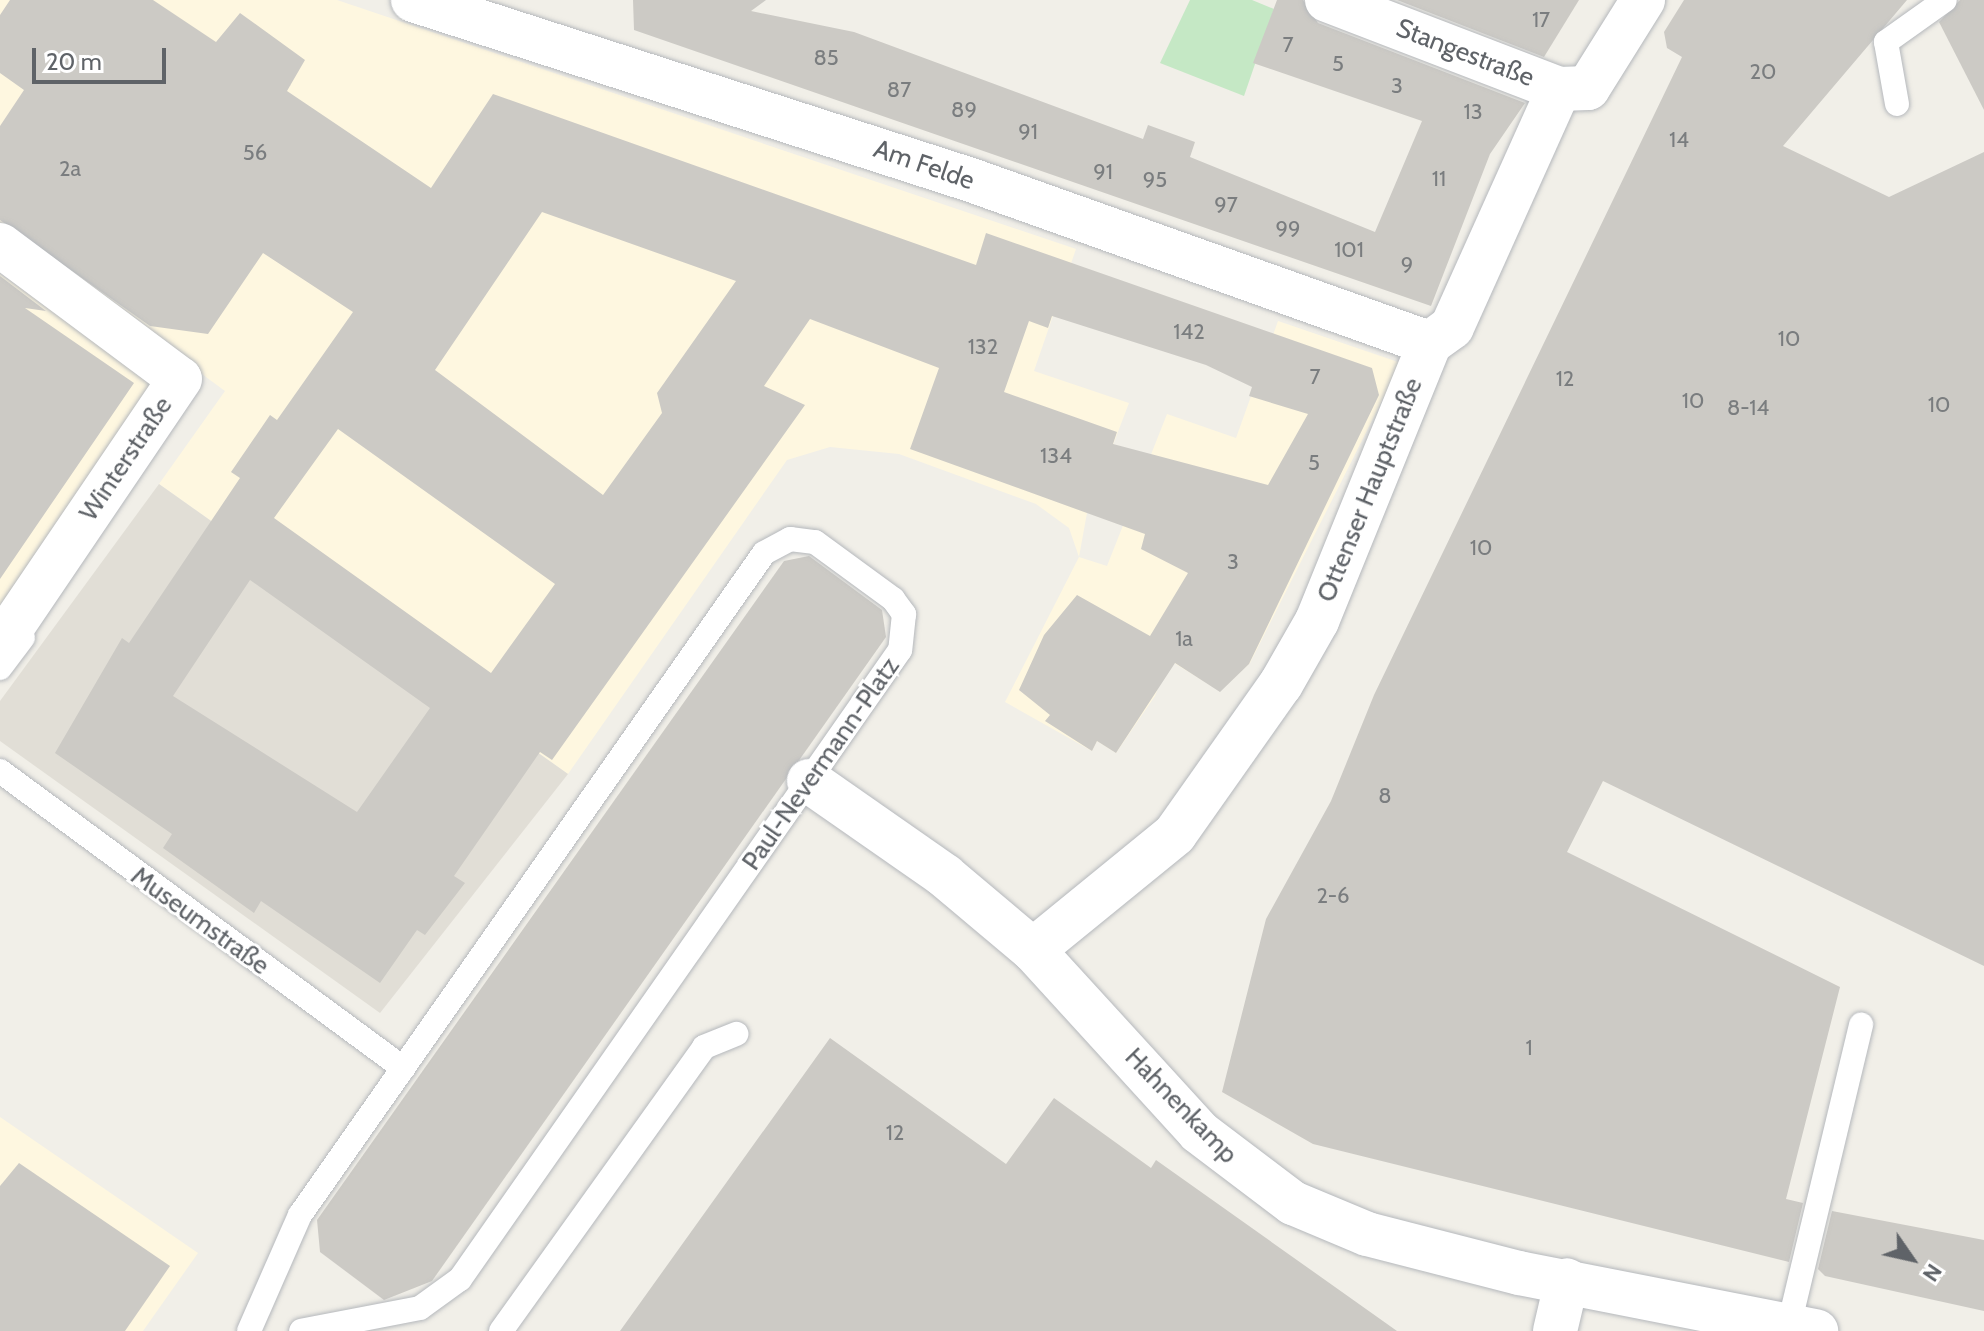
<!DOCTYPE html>
<html>
<head>
<meta charset="utf-8">
<style>
  body { margin:0 }
  #map { position:relative; width:1984px; height:1331px; overflow:hidden; background:#f1efe8; font-family:Cabin,sans-serif }
  div>[style] { position:absolute }
  .commercial>* { inset:0; background:#fef7e0 }
  .education>* { inset:0; background:#e1ded6 }
  .green>* { inset:0; background:#c5e8c5 }
  .building>* { inset:0; background:#cccac5 }
  .roads { filter:drop-shadow(0 0 2px #b5b8bc) drop-shadow(0 0 2px #b5b8bc) }
  .lane>* { height:24px; margin:-12px; padding:0 12px; transform-origin:12px; border-radius:12px; background:#fff }
  .street>* { height:44px; margin:-22px; padding:0 22px; transform-origin:22px; border-radius:22px; background:#fff }
  span { translate:-50% -50%; white-space:nowrap; text-align:center; line-height:1.15; -webkit-text-stroke:6px #fff; paint-order:stroke }
  .number-label { font-size:22px; color:#7a7d7f }
  .number-label span { -webkit-text-stroke-width:0 }
  .street-label { font-size:26px; color:#5f6368 }
  .north { position:absolute; left:1872px; top:1219px; width:80px; height:80px; -webkit-text-stroke:6px #fff; paint-order:stroke; rotate:124deg; font-size:22px; font-weight:700; line-height:32px; text-align:center; color:#5f6368 }
  .north::after { content:''; display:block; margin:auto; width:28px; height:36px; background:#5f6368; clip-path:polygon(50% 0,100% 100%,50% 72%,0 100%) }
  .scale { position:absolute; left:32px; top:48px; width:134px; height:36px; box-sizing:border-box; border:4px solid #5f6368; border-top:0; padding-left:10px; font-size:24px; line-height:28px; white-space:nowrap; color:#5f6368; -webkit-text-stroke:6px #fff; paint-order:stroke }
</style>
</head>
<body>
<div id="map">
  <div class="commercial">
    <i style="clip-path:polygon(0 0,337px 0,1076px 249px,1034px 371px,1129px 403px,1087px 513px,1079px 557px,1107px 566px,1167px 414px,1236px 438px,1278px 321px,1401px 363px,1250px 663px,1220px 691px,1169px 660px,1155px 696px,1116px 753px,1097px 741px,1092px 751px,1005px 702px,1079px 557px,1069px 528px,1036px 504px,899px 454px,830px 447px,787px 460px,568px 774px,159px 484px,225px 391px,0 226px)"></i>
    <i style="clip-path:polygon(0 274px,169px 390px,0 645px)"></i>
    <i style="clip-path:polygon(0 1117px,198px 1253px,143px 1331px,0 1331px)"></i>
  </div>
  <div class="education">
    <i style="clip-path:polygon(159px 484px,568px 774px,380px 1013px,0 741px,0 701px)"></i>
  </div>
  <div class="green">
    <i style="clip-path:polygon(1190px 0,1252px 0,1274px 9px,1244px 96px,1160px 63px)"></i>
  </div>
  <div class="building">
    <i style="clip-path:polygon(evenodd,10px 0,153px 0,216px 42px,240px 13px,305px 60px,287px 91px,431px 188px,493px 94px,976px 265px,986px 233px,1372px 368px,1379px 395px,1249px 664px,1220px 692px,1175px 663px,1116px 753px,1097px 741px,1092px 751px,1045px 721px,1050px 715px,1019px 690px,1044px 635px,1077px 595px,1150px 636px,1188px 573px,1141px 549px,1145px 534px,910px 449px,939px 368px,810px 319px,764px 386px,805px 405px,552px 760px,540px 752px,454px 876px,465px 883px,425px 935px,417px 930px,380px 983px,261px 901px,254px 913px,163px 848px,172px 834px,55px 753px,122px 638px,129px 643px,240px 478px,231px 472px,270px 415px,277px 420px,353px 312px,263px 253px,208px 334px,150px 326px,0 220px,0 126px,24px 90px,0 73px,0 15px,10px 0,542px 212px,736px 281px,657px 393px,662px 413px,603px 495px,435px 370px,542px 212px,10px 0,1052px 316px,1206px 365px,1252px 387px,1249px 396px,1308px 414px,1268px 485px,1113px 444px,1117px 432px,1004px 392px,1029px 321px,1048px 328px,1052px 316px,10px 0,338px 429px,555px 584px,491px 673px,274px 518px,338px 429px,10px 0,250px 580px,430px 708px,357px 812px,173px 696px,250px 580px)"></i>
    <i style="clip-path:polygon(633px 0,766px 0,751px 11px,854px 32px,1143px 139px,1148px 125px,1195px 142px,1190px 157px,1375px 232px,1422px 121px,1253px 63px,1277px 0,1303px 0,1318px 23px,1525px 103px,1490px 154px,1431px 306px,634px 30px)"></i>
    <i style="clip-path:polygon(1397px 0,1579px 0,1544px 57px)"></i>
    <i style="clip-path:polygon(1684px 0,1907px 0,1783px 146px,1889px 197px,1984px 152px,1984px 966px,1603px 781px,1567px 852px,1840px 987px,1786px 1199px,1803px 1203px,1789px 1262px,1313px 1144px,1222px 1092px,1266px 919px,1331px 801px,1374px 695px,1682px 57px,1667px 48px,1664px 32px)"></i>
    <i style="clip-path:polygon(1960px 0,1984px 0,1984px 110px,1939px 22px)"></i>
    <i style="clip-path:polygon(0 276px,46px 311px,25px 308px,134px 383px,0 579px)"></i>
    <i style="clip-path:polygon(809px 556px,882px 610px,886px 637px,432px 1281px,384px 1300px,320px 1252px,317px 1220px,784px 561px)"></i>
    <i style="clip-path:polygon(830px 1038px,1006px 1164px,1054px 1098px,1151px 1168px,1156px 1160px,1397px 1331px,620px 1331px)"></i>
    <i style="clip-path:polygon(19px 1163px,170px 1266px,125px 1331px,0 1331px,0 1186px)"></i>
    <i style="clip-path:polygon(1832px 1211px,1984px 1240px,1984px 1311px,1825px 1276px,1818px 1269px)"></i>
  </div>
  <div class="roads">
    <div class="lane">
      <i style="left:1897px;top:104px;width:63px;rotate:-100.1deg"></i>
      <i style="left:1886px;top:42px;width:72px;rotate:-35.4deg"></i>
      <i style="left:0;top:668px;width:38px;rotate:-53deg"></i>
      <i style="left:0;top:771px;width:501px;rotate:36.39deg"></i>
      <i style="left:1789px;top:1325px;width:309px;rotate:-76.5deg"></i>
      <i style="left:249px;top:1331px;width:127px;rotate:-66.3deg"></i>
      <i style="left:300px;top:1215px;width:808px;rotate:-54.97deg"></i>
      <i style="left:764px;top:553px;width:30px;rotate:-28deg"></i>
      <i style="left:790px;top:539px;width:25px;rotate:7deg"></i>
      <i style="left:815px;top:542px;width:97px;rotate:36.2deg"></i>
      <i style="left:893px;top:599px;width:19px;rotate:54deg"></i>
      <i style="left:904px;top:614px;width:36px;rotate:96deg"></i>
      <i style="left:900px;top:650px;width:768px;rotate:124.97deg"></i>
      <i style="left:460px;top:1279px;width:49px;rotate:144.1deg"></i>
      <i style="left:420px;top:1308px;width:121px;rotate:169.1deg"></i>
      <i style="left:501px;top:1331px;width:349px;rotate:-54.4deg"></i>
      <i style="left:704px;top:1047px;width:35px;rotate:-22deg"></i>
    </div>
    <div class="street">
      <i style="left:413px;top:0;width:586px;rotate:17.88deg"></i>
      <i style="left:971px;top:180px;width:487px;rotate:19.6deg"></i>
      <i style="left:1327px;top:0;width:248px;rotate:21deg"></i>
      <i style="left:1559px;top:89px;width:29px;rotate:-2deg"></i>
      <i style="left:1588px;top:88px;width:104px;rotate:-58deg"></i>
      <i style="left:0;top:245px;width:224px;rotate:36.7deg"></i>
      <i style="left:180px;top:379px;width:321px;rotate:124.1deg"></i>
      <i style="left:809px;top:781px;width:166px;rotate:34.9deg"></i>
      <i style="left:945px;top:876px;width:115px;rotate:40.1deg"></i>
      <i style="left:1033px;top:950px;width:246px;rotate:47.6deg"></i>
      <i style="left:1199px;top:1132px;width:118px;rotate:37.1deg"></i>
      <i style="left:1293px;top:1203px;width:80px;rotate:22.7deg"></i>
      <i style="left:1367px;top:1234px;width:157px;rotate:14.4deg"></i>
      <i style="left:1519px;top:1273px;width:303px;rotate:11.1deg"></i>
      <i style="left:1033px;top:950px;width:183px;rotate:-39.2deg"></i>
      <i style="left:1175px;top:834px;width:184px;rotate:-54.8deg"></i>
      <i style="left:1281px;top:684px;width:73px;rotate:-60.3deg"></i>
      <i style="left:1317px;top:621px;width:300px;rotate:-67.9deg"></i>
      <i style="left:1430px;top:343px;width:27px;rotate:-36deg"></i>
      <i style="left:1452px;top:327px;width:261px;rotate:-65.8deg"></i>
      <i style="left:1555px;top:1331px;width:52px;rotate:-76.8deg"></i>
    </div>
  </div>
  <div class="number-label">
    <span style="left:1541px;top:20px">17</span>
    <span style="left:1288px;top:45px">7</span>
    <span style="left:826px;top:58px">85</span>
    <span style="left:1338px;top:64px">5</span>
    <span style="left:1763px;top:72px">20</span>
    <span style="left:1397px;top:86px">3</span>
    <span style="left:899px;top:90px">87</span>
    <span style="left:964px;top:110px">89</span>
    <span style="left:1473px;top:112px">13</span>
    <span style="left:1028px;top:132px">91</span>
    <span style="left:1679px;top:140px">14</span>
    <span style="left:255px;top:153px">56</span>
    <span style="left:70px;top:169px">2a</span>
    <span style="left:1103px;top:172px">91</span>
    <span style="left:1439px;top:179px">11</span>
    <span style="left:1155px;top:180px">95</span>
    <span style="left:1226px;top:205px">97</span>
    <span style="left:1288px;top:229px">99</span>
    <span style="left:1349px;top:250px">101</span>
    <span style="left:1407px;top:265px">9</span>
    <span style="left:1189px;top:332px">142</span>
    <span style="left:1789px;top:339px">10</span>
    <span style="left:983px;top:347px">132</span>
    <span style="left:1315px;top:377px">7</span>
    <span style="left:1565px;top:379px">12</span>
    <span style="left:1693px;top:401px">10</span>
    <span style="left:1939px;top:405px">10</span>
    <span style="left:1748px;top:408px">8-14</span>
    <span style="left:1056px;top:456px">134</span>
    <span style="left:1314px;top:463px">5</span>
    <span style="left:1481px;top:548px">10</span>
    <span style="left:1233px;top:562px">3</span>
    <span style="left:1184px;top:639px">1a</span>
    <span style="left:1385px;top:796px">8</span>
    <span style="left:1333px;top:896px">2-6</span>
    <span style="left:1529px;top:1048px">1</span>
    <span style="left:895px;top:1133px">12</span>
  </div>
  <div class="street-label">
    <span style="left:1465px;top:53px;rotate:21deg">Stangestraße</span>
    <span style="left:924px;top:165px;rotate:19deg">Am Felde</span>
    <span style="left:126px;top:459px;rotate:-56deg">Winterstraße</span>
    <span style="left:1370px;top:490px;rotate:-68deg">Ottenser Hauptstraße</span>
    <span style="left:821px;top:764px;rotate:-55deg">Paul-Nevermann-Platz</span>
    <span style="left:200px;top:921px;rotate:36deg">Museumstraße</span>
    <span style="left:1181px;top:1106px;rotate:46deg">Hahnenkamp</span>
  </div>
  <div class="north">N</div>
  <div class="scale">20 m</div>
</div>
</body>
</html>
